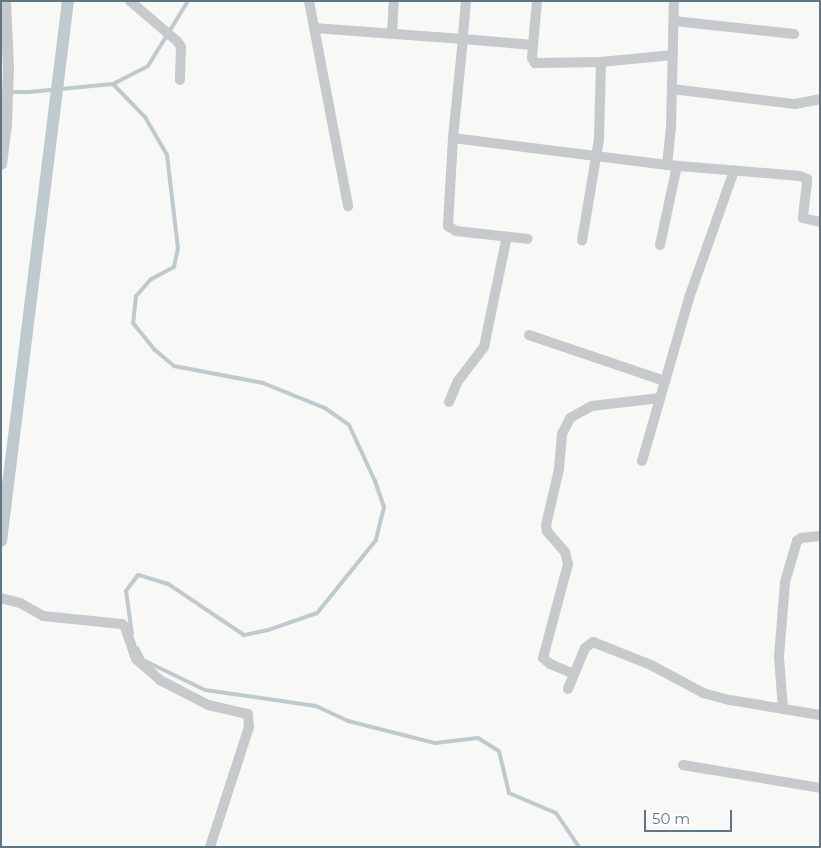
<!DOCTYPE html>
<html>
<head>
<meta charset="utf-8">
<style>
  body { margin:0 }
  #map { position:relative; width:821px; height:848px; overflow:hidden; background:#f8f8f6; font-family:Montserrat,sans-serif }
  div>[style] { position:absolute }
  .stream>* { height:4px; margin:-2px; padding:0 2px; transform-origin:2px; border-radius:2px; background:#becace }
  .canal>* { height:12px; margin:-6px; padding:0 6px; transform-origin:6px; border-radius:6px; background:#becace }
  .minor>* { height:10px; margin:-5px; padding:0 5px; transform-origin:5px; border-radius:5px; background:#c6cacd }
  .tertiary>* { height:11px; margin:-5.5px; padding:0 5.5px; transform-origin:5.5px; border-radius:5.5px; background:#c6cacd }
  span { translate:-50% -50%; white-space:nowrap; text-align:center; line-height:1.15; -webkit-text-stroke:5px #fff; paint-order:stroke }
  .frame { position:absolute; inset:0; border:2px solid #627582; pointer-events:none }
  .scale { position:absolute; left:644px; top:810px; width:88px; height:22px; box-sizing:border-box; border:2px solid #627582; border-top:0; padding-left:6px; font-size:15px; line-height:18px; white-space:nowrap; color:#627582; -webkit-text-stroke:4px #fff; paint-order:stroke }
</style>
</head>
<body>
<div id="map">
  <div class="stream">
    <i style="left:113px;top:84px;width:46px;rotate:45.9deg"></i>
    <i style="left:145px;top:117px;width:44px;rotate:59.9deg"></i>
    <i style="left:167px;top:155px;width:94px;rotate:83.3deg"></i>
    <i style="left:178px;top:248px;width:19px;rotate:102deg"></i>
    <i style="left:174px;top:267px;width:26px;rotate:152deg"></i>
    <i style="left:151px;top:279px;width:23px;rotate:131deg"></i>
    <i style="left:136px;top:296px;width:27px;rotate:96deg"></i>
    <i style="left:133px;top:323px;width:35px;rotate:51deg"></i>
    <i style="left:155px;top:350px;width:25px;rotate:40deg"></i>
    <i style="left:174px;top:366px;width:91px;rotate:10.8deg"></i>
    <i style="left:263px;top:383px;width:67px;rotate:22deg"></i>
    <i style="left:325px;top:408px;width:29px;rotate:35deg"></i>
    <i style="left:349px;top:425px;width:62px;rotate:65.1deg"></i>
    <i style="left:375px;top:481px;width:28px;rotate:71deg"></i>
    <i style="left:384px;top:507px;width:34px;rotate:104deg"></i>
    <i style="left:376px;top:540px;width:94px;rotate:128.9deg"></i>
    <i style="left:317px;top:613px;width:52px;rotate:160.9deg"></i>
    <i style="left:268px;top:630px;width:25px;rotate:168deg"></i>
    <i style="left:244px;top:635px;width:92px;rotate:-146.1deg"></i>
    <i style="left:168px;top:584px;width:31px;rotate:-163deg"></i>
    <i style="left:138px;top:575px;width:20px;rotate:127deg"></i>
    <i style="left:126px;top:591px;width:43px;rotate:82.1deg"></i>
    <i style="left:1px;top:92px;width:28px"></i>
    <i style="left:29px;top:92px;width:84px;rotate:-5.4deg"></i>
    <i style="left:113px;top:84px;width:39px;rotate:-27deg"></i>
    <i style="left:148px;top:66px;width:76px;rotate:-58.4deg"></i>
    <i style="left:137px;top:648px;width:13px;rotate:63deg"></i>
    <i style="left:143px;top:660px;width:69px;rotate:25.8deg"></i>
    <i style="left:205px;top:690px;width:112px;rotate:8.2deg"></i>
    <i style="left:316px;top:706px;width:35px;rotate:25deg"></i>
    <i style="left:348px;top:721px;width:90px;rotate:14.2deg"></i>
    <i style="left:435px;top:743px;width:43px;rotate:-6.6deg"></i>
    <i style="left:478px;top:738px;width:25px;rotate:32deg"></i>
    <i style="left:499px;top:751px;width:43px;rotate:76.6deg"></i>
    <i style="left:509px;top:793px;width:51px;rotate:23.1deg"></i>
    <i style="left:556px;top:813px;width:41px;rotate:55.9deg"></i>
  </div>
  <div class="canal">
    <i style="left:1px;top:541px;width:544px;rotate:-82.93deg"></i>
  </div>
  <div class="minor">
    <i style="left:130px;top:1px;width:62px;rotate:40.4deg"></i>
    <i style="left:177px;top:41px;width:7px;rotate:56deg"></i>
    <i style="left:181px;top:47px;width:33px;rotate:92deg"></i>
    <i style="left:309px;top:1px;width:209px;rotate:79.2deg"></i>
    <i style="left:466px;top:1px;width:38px;rotate:95deg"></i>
    <i style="left:463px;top:39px;width:70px;rotate:4.9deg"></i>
    <i style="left:533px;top:45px;width:13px;rotate:94deg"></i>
    <i style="left:532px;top:58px;width:6px;rotate:59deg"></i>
    <i style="left:535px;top:63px;width:66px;rotate:-0.9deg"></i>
    <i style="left:601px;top:62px;width:77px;rotate:91.5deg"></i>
    <i style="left:599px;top:139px;width:103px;rotate:99.5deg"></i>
    <i style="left:674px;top:21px;width:121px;rotate:6.2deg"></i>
    <i style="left:314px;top:28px;width:149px;rotate:4.2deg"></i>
    <i style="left:463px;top:39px;width:100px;rotate:95.8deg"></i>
    <i style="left:453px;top:138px;width:88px;rotate:93.3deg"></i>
    <i style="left:448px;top:226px;width:9px;rotate:32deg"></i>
    <i style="left:456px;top:231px;width:72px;rotate:6.3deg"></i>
    <i style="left:392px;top:34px;width:33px;rotate:-87deg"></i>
    <i style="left:533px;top:45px;width:44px;rotate:-84.8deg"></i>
    <i style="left:601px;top:62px;width:72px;rotate:-5.6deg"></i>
    <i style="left:672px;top:89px;width:124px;rotate:7deg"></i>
    <i style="left:795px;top:104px;width:25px;rotate:-11deg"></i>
    <i style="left:453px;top:138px;width:216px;rotate:7.2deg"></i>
    <i style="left:667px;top:165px;width:133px;rotate:4.7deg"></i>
    <i style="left:800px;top:176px;width:8px;rotate:23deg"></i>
    <i style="left:807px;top:179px;width:4px;rotate:90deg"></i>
    <i style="left:807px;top:183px;width:35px;rotate:97deg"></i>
    <i style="left:803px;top:218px;width:17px;rotate:13deg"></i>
    <i style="left:667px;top:165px;width:36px;rotate:-84deg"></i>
    <i style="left:671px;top:129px;width:128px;rotate:-88.7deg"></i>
    <i style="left:660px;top:245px;width:81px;rotate:-77.9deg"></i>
    <i style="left:529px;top:335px;width:144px;rotate:18.7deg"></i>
    <i style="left:449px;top:402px;width:23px;rotate:-67deg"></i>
    <i style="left:458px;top:381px;width:43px;rotate:-52.6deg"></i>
    <i style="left:484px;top:347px;width:113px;rotate:-78.3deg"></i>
    <i style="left:642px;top:461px;width:173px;rotate:-73.9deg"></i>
    <i style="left:690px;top:295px;width:132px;rotate:-70.5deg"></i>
    <i style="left:1px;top:598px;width:20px;rotate:15deg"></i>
    <i style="left:20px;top:603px;width:26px;rotate:29deg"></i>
    <i style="left:43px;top:616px;width:79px;rotate:5.8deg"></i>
    <i style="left:122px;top:624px;width:4px;rotate:45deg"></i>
    <i style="left:125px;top:627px;width:34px;rotate:71deg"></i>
    <i style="left:136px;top:659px;width:32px;rotate:41deg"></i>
    <i style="left:160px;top:680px;width:54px;rotate:27.5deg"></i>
    <i style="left:208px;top:705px;width:41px;rotate:12.7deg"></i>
    <i style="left:248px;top:714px;width:13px;rotate:86deg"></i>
    <i style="left:249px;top:727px;width:126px;rotate:108deg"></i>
    <i style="left:574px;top:674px;width:26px;rotate:-157deg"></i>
    <i style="left:550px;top:664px;width:9px;rotate:-139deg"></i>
    <i style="left:543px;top:658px;width:97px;rotate:-75.1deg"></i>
    <i style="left:568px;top:564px;width:12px;rotate:-104deg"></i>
    <i style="left:565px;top:552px;width:28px;rotate:-131deg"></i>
    <i style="left:547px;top:531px;width:6px;rotate:-99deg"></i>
    <i style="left:546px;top:525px;width:57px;rotate:-76.9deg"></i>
    <i style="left:559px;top:469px;width:35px;rotate:-85deg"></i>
    <i style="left:562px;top:434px;width:18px;rotate:-63deg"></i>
    <i style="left:570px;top:418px;width:25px;rotate:-29deg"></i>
    <i style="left:592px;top:406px;width:68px;rotate:-6.7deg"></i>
    <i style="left:568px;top:689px;width:44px;rotate:-67.5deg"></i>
    <i style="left:585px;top:648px;width:10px;rotate:-37deg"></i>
    <i style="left:593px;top:642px;width:62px;rotate:21.6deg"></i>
    <i style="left:651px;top:665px;width:59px;rotate:28.3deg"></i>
    <i style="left:703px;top:693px;width:28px;rotate:15deg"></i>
    <i style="left:730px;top:700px;width:91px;rotate:9.5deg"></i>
    <i style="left:783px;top:709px;width:52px;rotate:-94.4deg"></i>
    <i style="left:779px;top:657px;width:75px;rotate:-85.4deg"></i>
    <i style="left:785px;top:582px;width:43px;rotate:-73.7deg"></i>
    <i style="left:797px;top:541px;width:5px;rotate:-37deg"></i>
    <i style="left:801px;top:538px;width:19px;rotate:-6deg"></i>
    <i style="left:683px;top:765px;width:139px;rotate:9.5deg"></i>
  </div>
  <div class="tertiary">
    <i style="left:1px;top:164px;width:40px;rotate:-82.9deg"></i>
    <i style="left:6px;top:124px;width:57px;rotate:-88deg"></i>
    <i style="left:8px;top:67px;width:66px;rotate:-92.6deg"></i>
  </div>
  <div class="frame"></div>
  <div class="scale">50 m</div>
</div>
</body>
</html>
